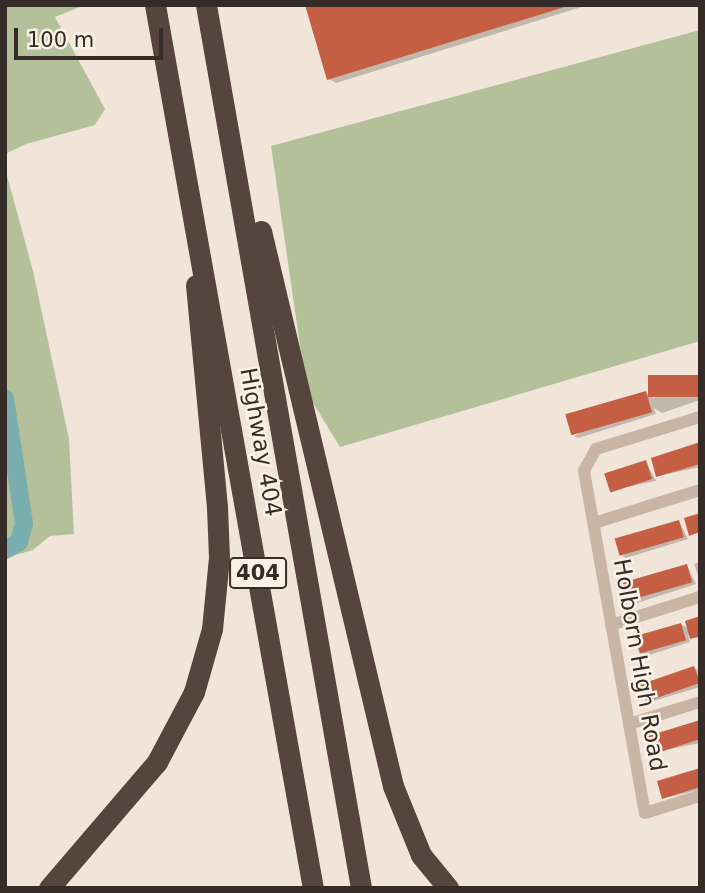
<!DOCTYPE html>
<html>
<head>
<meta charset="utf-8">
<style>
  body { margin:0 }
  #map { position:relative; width:705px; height:893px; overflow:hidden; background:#f1e5d9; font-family:"DejaVu Sans",sans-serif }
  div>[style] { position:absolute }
  .green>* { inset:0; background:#b4c09a }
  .shadow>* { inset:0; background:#0003 }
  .river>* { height:18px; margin:-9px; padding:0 9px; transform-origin:9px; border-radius:9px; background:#79adae }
  .building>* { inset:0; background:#c55f44; transform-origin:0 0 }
  .minor>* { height:12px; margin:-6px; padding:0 6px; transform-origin:6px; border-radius:6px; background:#c9b5a6 }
  .motorway>* { height:21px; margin:-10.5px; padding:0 10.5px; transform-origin:10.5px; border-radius:10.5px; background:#56453e }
  span { translate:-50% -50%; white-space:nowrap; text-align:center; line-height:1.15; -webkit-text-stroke:5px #f9f0e6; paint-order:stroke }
  .shield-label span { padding:2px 5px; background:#f9f0e6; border:2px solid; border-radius:5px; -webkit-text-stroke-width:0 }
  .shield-label { font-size:21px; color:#352b27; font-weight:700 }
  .street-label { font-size:23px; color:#352b27 }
  .frame { position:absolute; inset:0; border:7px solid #352b27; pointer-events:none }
  .scale { position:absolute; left:14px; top:28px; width:149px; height:32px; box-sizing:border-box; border:4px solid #352b27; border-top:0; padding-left:9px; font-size:21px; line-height:24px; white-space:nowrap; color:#352b27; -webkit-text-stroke:5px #f9f0e6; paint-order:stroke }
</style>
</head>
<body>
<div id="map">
  <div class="green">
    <i style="clip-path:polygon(5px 5px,85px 5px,55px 17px,105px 109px,95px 125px,26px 144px,5px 154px)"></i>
    <i style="clip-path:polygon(700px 30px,700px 341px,340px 447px,307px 393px,271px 146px)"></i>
    <i style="clip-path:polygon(5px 168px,33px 271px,69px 439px,74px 534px,50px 536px,33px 550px,5px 558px)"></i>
  </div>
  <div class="shadow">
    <i style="clip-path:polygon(306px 5px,588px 5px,336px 83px,329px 79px)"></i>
    <i style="clip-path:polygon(700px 377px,700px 400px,662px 413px,654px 408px,656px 414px,578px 438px,574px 436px,646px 393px,654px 398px)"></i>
    <i style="clip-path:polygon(700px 444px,700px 467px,658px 476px)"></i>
    <i style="clip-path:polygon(646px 462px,656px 481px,612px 490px)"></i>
    <i style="clip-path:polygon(679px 521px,688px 539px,626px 558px,622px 556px)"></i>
    <i style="clip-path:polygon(700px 562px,700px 580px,694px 564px)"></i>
    <i style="clip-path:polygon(687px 566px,696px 584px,634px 604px,630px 601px)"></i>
    <i style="clip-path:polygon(700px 618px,700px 639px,688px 635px,690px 642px,646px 656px,642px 653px,681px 624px,689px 629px)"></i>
    <i style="clip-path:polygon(694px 668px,700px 671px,700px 687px,650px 702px,646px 700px)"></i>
    <i style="clip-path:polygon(700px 722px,700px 743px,656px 752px)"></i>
    <i style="clip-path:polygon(700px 769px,700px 790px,663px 798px)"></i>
  </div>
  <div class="river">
    <i style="left:5px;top:398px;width:127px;rotate:81.4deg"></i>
    <i style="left:24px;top:524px;width:19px;rotate:106deg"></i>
    <i style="left:19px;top:542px;width:16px;rotate:150deg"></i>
  </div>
  <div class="building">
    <i style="clip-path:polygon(305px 5px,568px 5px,568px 6px,327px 80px)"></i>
    <i style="left:700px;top:375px;width:22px;height:52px;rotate:90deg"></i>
    <i style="left:646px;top:391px;width:22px;height:84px;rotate:74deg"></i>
    <i style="clip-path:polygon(700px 442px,700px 464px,656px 477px,651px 458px)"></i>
    <i style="left:646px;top:460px;width:20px;height:44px;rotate:72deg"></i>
    <i style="clip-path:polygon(700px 513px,700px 532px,689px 536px,684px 518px)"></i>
    <i style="left:679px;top:520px;width:18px;height:67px;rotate:74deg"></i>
    <i style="left:687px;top:564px;width:19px;height:67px;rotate:74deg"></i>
    <i style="clip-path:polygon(700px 616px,700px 636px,690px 639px,685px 621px)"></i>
    <i style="left:681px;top:623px;width:18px;height:48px;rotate:74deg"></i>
    <i style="left:694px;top:666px;width:18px;height:57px;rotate:71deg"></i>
    <i style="clip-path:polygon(700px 720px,700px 739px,654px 754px,648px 736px)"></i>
    <i style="clip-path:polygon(700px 768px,700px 787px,662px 799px,657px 781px)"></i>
  </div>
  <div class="minor">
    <i style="left:700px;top:417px;width:109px;rotate:162.9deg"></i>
    <i style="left:596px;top:449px;width:25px;rotate:119deg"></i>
    <i style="left:584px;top:471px;width:347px;rotate:79.9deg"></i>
    <i style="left:645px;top:813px;width:58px;rotate:-17.2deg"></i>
    <i style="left:594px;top:523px;width:111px;rotate:-17.3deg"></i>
    <i style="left:611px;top:625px;width:93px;rotate:-17.5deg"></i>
    <i style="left:629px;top:724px;width:74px;rotate:-17.2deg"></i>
  </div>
  <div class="motorway">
    <i style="left:155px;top:5px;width:897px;rotate:79.86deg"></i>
    <i style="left:206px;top:5px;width:897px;rotate:80.04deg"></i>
    <i style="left:261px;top:231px;width:570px;rotate:76.62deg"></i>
    <i style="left:393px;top:786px;width:74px;rotate:67.9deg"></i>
    <i style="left:421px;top:855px;width:43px;rotate:50.7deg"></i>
    <i style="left:49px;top:888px;width:166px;rotate:-49.4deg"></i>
    <i style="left:157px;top:762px;width:79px;rotate:-62.1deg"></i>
    <i style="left:194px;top:692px;width:66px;rotate:-74.1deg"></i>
    <i style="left:212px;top:629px;width:72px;rotate:-84.4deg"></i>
    <i style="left:219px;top:557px;width:50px;rotate:-92.3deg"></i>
    <i style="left:217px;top:507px;width:223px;rotate:-95.4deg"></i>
  </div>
  <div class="shield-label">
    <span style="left:258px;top:573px">404</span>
  </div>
  <div class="street-label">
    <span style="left:261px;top:442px;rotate:80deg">Highway 404</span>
    <span style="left:640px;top:665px;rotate:80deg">Holborn High Road</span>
  </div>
  <div class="frame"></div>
  <div class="scale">100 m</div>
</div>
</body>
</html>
